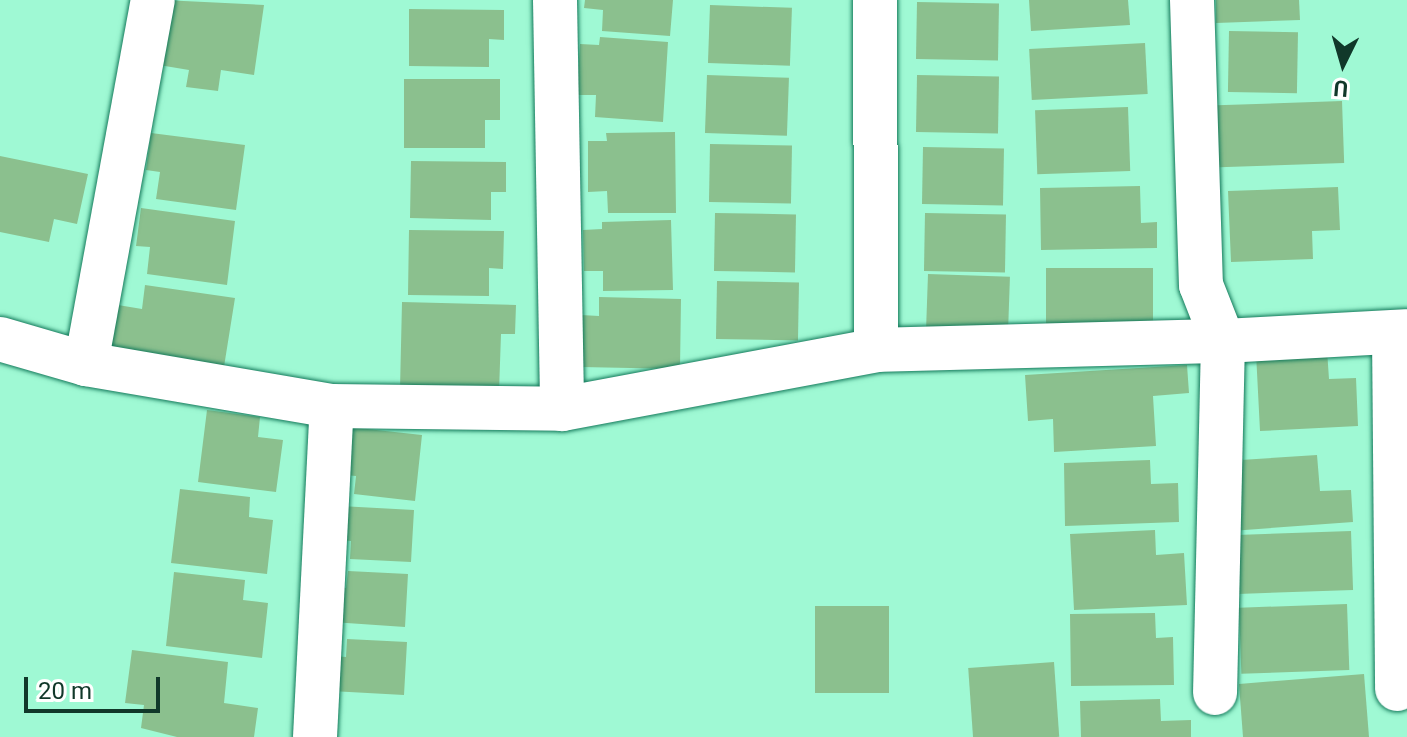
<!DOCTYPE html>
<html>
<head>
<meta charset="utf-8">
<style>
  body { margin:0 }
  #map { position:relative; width:1407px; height:737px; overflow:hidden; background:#9ff9d4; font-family:Roboto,sans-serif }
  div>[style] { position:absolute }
  .building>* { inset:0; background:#8bc08e; transform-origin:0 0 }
  .roads { filter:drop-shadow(0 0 2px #147a5b) drop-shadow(0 0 2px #147a5b) }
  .minor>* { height:44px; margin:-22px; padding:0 22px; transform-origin:22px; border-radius:22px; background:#fff }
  span { translate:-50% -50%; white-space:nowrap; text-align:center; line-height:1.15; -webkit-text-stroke:6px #fff; paint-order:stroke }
  .north { position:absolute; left:1303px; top:24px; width:80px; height:80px; -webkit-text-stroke:6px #fff; paint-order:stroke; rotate:185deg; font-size:22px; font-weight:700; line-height:32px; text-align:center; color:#11382a }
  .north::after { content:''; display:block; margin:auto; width:28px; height:36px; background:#11382a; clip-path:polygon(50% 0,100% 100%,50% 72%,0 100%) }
  .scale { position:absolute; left:24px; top:677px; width:136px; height:36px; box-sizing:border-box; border:4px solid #11382a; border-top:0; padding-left:10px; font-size:24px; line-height:28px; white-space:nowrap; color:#11382a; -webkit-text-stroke:6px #fff; paint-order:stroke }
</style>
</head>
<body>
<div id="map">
  <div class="building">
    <i style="clip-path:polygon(163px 0,264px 5px,254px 75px,221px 70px,218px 91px,186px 87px,189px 70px,153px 64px)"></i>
    <i style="clip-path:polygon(585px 0,673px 0,670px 36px,602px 31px,603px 10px,584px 8px)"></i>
    <i style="clip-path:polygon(1029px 0,1128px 0,1130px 25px,1031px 31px)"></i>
    <i style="clip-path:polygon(1216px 0,1299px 0,1300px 20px,1216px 23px)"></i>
    <i style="left:917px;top:2px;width:82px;height:57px;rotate:1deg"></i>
    <i style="left:710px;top:5px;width:82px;height:58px;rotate:2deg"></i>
    <i style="clip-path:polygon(409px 9px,504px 10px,504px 40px,489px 39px,489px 67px,409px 66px)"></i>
    <i style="left:1229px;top:31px;width:69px;height:61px;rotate:1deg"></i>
    <i style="clip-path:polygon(600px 37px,668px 42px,663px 122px,595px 117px,596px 95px,577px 95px,580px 44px,599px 45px)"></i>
    <i style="left:1145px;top:43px;width:51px;height:116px;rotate:87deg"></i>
    <i style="left:707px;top:75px;width:82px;height:58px;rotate:2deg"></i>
    <i style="left:917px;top:75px;width:82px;height:57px;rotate:1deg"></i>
    <i style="clip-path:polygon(404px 79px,500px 79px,500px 120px,485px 120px,485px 148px,404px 148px)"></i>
    <i style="left:1342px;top:101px;width:62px;height:125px;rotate:88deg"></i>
    <i style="left:1128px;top:107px;width:64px;height:93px;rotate:88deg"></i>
    <i style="clip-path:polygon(675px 132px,676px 213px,608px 213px,607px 191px,588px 192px,588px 141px,607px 141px,606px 133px)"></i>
    <i style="clip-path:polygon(151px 133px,245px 145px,236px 210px,156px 199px,160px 172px,146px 170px)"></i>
    <i style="left:710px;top:144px;width:82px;height:58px;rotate:1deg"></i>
    <i style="left:923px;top:147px;width:81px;height:57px;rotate:1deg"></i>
    <i style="clip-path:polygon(0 156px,88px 174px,77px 224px,54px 219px,49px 242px,0 232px)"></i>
    <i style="clip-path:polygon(411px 161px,506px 162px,506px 192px,491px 192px,491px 220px,410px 218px)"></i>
    <i style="clip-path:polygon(1140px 186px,1141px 223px,1157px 222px,1157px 248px,1041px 250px,1040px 188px)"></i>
    <i style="clip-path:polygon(1338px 187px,1340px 230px,1312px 231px,1313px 259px,1231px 262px,1228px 191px)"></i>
    <i style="clip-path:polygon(141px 208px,235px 221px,227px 285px,147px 274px,150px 247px,136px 246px)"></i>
    <i style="left:715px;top:213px;width:81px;height:58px;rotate:1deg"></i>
    <i style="left:925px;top:213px;width:81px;height:58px;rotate:1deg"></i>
    <i style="clip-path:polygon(671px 220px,673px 290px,603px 291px,603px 271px,584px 271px,583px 230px,602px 229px,602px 222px)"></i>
    <i style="clip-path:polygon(409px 230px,504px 231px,503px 269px,489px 268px,489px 296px,408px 295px)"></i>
    <i style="left:1153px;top:268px;width:64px;height:107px;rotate:90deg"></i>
    <i style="left:928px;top:274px;width:82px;height:58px;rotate:2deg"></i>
    <i style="left:717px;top:281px;width:82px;height:58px;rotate:1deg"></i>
    <i style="clip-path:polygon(145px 285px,235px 298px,223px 373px,104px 355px,112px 304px,142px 309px)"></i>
    <i style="clip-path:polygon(599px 297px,681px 299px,680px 369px,581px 367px,581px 315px,599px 316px)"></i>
    <i style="clip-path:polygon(402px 302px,516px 305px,515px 334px,501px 334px,499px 392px,400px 389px)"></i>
    <i style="clip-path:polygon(1327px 350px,1329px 379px,1356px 378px,1358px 426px,1260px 431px,1256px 353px)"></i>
    <i style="clip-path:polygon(1187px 365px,1189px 393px,1153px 396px,1156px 446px,1054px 452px,1053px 419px,1028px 421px,1025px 375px)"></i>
    <i style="clip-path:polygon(207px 410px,260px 417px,258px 437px,283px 440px,276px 492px,198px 482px)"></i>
    <i style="clip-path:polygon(349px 427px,422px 435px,415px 501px,354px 494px,356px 476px,344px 475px)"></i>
    <i style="clip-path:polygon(1317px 455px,1320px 491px,1351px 490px,1353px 522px,1231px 531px,1225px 461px)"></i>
    <i style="clip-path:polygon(1150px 460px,1151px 484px,1178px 483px,1179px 522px,1065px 526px,1064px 463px)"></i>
    <i style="clip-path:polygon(180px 489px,250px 497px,249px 517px,273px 520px,267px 574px,171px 563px)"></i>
    <i style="clip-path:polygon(340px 506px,414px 510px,411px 562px,350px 559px,351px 541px,339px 540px)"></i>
    <i style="clip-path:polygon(1155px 530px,1156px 555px,1184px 553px,1187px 605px,1074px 610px,1070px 534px)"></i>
    <i style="left:1351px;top:531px;width:59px;height:122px;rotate:88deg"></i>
    <i style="clip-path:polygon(348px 571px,408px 574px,405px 627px,332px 622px,334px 587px,346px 588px)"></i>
    <i style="clip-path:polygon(174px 572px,245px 580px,243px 600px,268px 603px,262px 658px,166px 646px)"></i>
    <i style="left:1347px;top:604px;width:66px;height:108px;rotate:88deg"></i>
    <i style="left:815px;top:606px;width:74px;height:87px"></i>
    <i style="clip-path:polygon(1155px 613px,1156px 638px,1173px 637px,1174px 685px,1071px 686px,1070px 614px)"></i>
    <i style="clip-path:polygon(347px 639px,407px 642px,404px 695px,331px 691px,334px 656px,346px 657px)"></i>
    <i style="clip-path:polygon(132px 650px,228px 662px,224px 703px,258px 708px,254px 737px,177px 737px,141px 728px,144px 705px,125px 703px)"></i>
    <i style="left:1054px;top:662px;width:75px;height:86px;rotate:86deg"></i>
    <i style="clip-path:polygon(1364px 674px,1369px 737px,1243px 737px,1239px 684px)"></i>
    <i style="clip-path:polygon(1160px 699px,1161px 721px,1191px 720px,1191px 737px,1081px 737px,1080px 701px)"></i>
  </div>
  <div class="roads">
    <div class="minor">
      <i style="left:555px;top:0;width:409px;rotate:89deg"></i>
      <i style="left:875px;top:0;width:350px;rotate:89.8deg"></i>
      <i style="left:1192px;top:0;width:285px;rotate:88.2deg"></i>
      <i style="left:1201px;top:285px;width:60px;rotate:68.6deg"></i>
      <i style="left:1223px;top:341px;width:184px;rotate:-3.1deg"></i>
      <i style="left:1394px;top:334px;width:355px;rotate:89.5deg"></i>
      <i style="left:0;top:339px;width:90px;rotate:16.2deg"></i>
      <i style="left:86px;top:364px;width:250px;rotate:9.7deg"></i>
      <i style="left:86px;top:364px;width:370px;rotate:-79.6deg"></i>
      <i style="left:315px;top:737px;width:331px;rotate:-87.1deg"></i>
      <i style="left:332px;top:406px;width:230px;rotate:0.7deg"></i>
      <i style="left:562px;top:409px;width:319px;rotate:-10.6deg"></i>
      <i style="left:876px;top:350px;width:347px;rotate:-1.5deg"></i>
      <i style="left:1223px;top:341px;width:352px;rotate:91.3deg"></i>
    </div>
  </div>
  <div class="north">U</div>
  <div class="scale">20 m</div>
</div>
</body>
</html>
